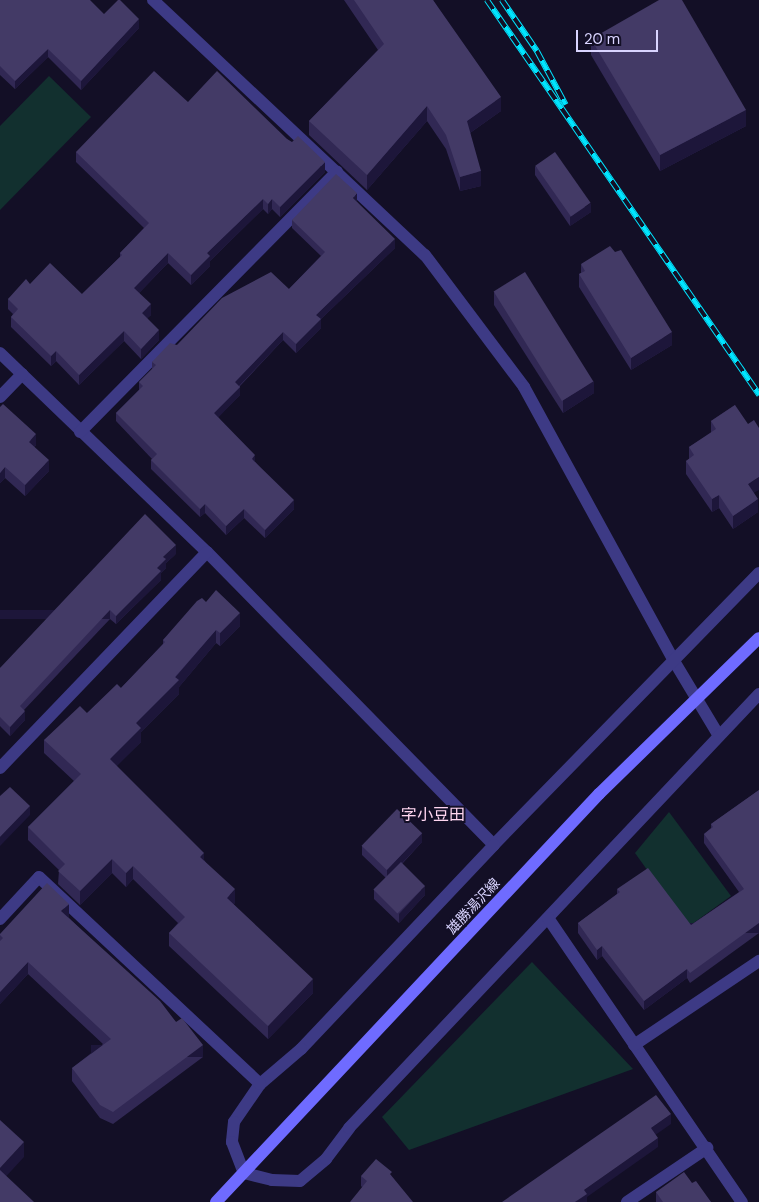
<!DOCTYPE html>
<html>
<head>
<meta charset="utf-8">
<style>
  body { margin:0 }
  #map { position:relative; width:759px; height:1202px; overflow:hidden; background:#130f26; font-family:"DM Sans","Noto Sans JP",sans-serif }
  div>[style] { position:absolute }
  .green>* { inset:0; background:#12302f }
  .street>* { height:12px; margin:-6px; padding:0 6px; transform-origin:6px; border-radius:6px; background:#3d3a85 }
  .secondary>* { height:12px; margin:-6px; padding:0 6px; transform-origin:6px; border-radius:6px; background:#6f6bff }
  .rail>* { height:5.5px; margin-top:-2.75px; transform-origin:0; background:repeating-linear-gradient(90deg,#130f26 0 11px,#00e5ff 0 22px); box-sizing:border-box; border-block:1px solid #00e5ff }
  .secondary-bridge>* { height:12px; margin:-6px; padding:0 6px; transform-origin:6px; border-radius:6px; background:#6f6bff }
  .wall>* { inset:0; background:#312854 }
  .shaded-wall>* { inset:0; background:#1d163a; transform-origin:0 0 }
  .building>* { inset:0; background:#433a66; transform-origin:0 0 }
  span { translate:-50% -50%; white-space:nowrap; text-align:center; line-height:1.15; -webkit-text-stroke:4px #130f26; paint-order:stroke }
  .street-label { font-size:14px; color:#d9d4ff }
  .quarter-label { font-size:16px; color:#ffd6f0 }
  .scale { position:absolute; left:576px; top:30px; width:82px; height:22px; box-sizing:border-box; border:2px solid #d9d4ff; border-top:0; padding-left:6px; font-size:15px; line-height:18px; white-space:nowrap; color:#d9d4ff; -webkit-text-stroke:4px #130f26; paint-order:stroke }
</style>
</head>
<body>
<div id="map">
  <div class="green">
    <i style="clip-path:polygon(49px 76px,91px 117px,0 210px,0 126px)"></i>
    <i style="clip-path:polygon(669px 812px,731px 896px,688px 927px,635px 853px)"></i>
    <i style="clip-path:polygon(532px 962px,633px 1069px,409px 1150px,382px 1117px)"></i>
  </div>
  <div class="street">
    <i style="left:153px;top:0;width:373px;rotate:43.2deg"></i>
    <i style="left:425px;top:255px;width:165px;rotate:53.1deg"></i>
    <i style="left:524px;top:387px;width:312px;rotate:61.3deg"></i>
    <i style="left:674px;top:661px;width:87px;rotate:59deg"></i>
    <i style="left:0;top:353px;width:287px;rotate:43.9deg"></i>
    <i style="left:207px;top:552px;width:410px;rotate:45.6deg"></i>
    <i style="left:0;top:397px;width:32px;rotate:-46deg"></i>
    <i style="left:80px;top:432px;width:366px;rotate:-45.4deg"></i>
    <i style="left:759px;top:573px;width:380px;rotate:134.3deg"></i>
    <i style="left:494px;top:845px;width:281px;rotate:133.4deg"></i>
    <i style="left:301px;top:1049px;width:54px;rotate:139.5deg"></i>
    <i style="left:260px;top:1084px;width:46px;rotate:124.4deg"></i>
    <i style="left:234px;top:1122px;width:20px;rotate:96deg"></i>
    <i style="left:232px;top:1142px;width:33px;rotate:69deg"></i>
    <i style="left:244px;top:1173px;width:29px;rotate:14deg"></i>
    <i style="left:272px;top:1180px;width:28px;rotate:2deg"></i>
    <i style="left:300px;top:1181px;width:34px;rotate:-40deg"></i>
    <i style="left:326px;top:1159px;width:39px;rotate:-53deg"></i>
    <i style="left:349px;top:1128px;width:597px;rotate:-46.63deg"></i>
    <i style="left:0;top:768px;width:299px;rotate:-46.2deg"></i>
    <i style="left:548px;top:918px;width:344px;rotate:55.7deg"></i>
    <i style="left:0;top:919px;width:57px;rotate:-47.1deg"></i>
    <i style="left:39px;top:877px;width:303px;rotate:43.1deg"></i>
    <i style="left:634px;top:1045px;width:151px;rotate:-33.9deg"></i>
    <i style="left:627px;top:1202px;width:97px;rotate:-34deg"></i>
  </div>
  <div class="secondary">
    <i style="left:216px;top:1202px;width:560px;rotate:-46.81deg"></i>
  </div>
  <div class="rail">
    <i style="left:487px;top:0;width:480px;rotate:55.4deg"></i>
    <i style="left:502px;top:0;width:62px;rotate:55.5deg"></i>
    <i style="left:537px;top:51px;width:61px;rotate:61.8deg"></i>
  </div>
  <div class="secondary-bridge">
    <i style="left:599px;top:794px;width:223px;rotate:-44.3deg"></i>
  </div>
  <div class="wall">
    <i style="clip-path:polygon(0 0,104px 14px,139px 28px,81px 90px,48px 57px,15px 89px,0 75px)"></i>
    <i style="clip-path:polygon(344px 0,433px 0,501px 111px,470px 133px,481px 186px,460px 191px,446px 149px,427px 121px,367px 190px,309px 135px,309px 121px,378px 50px)"></i>
    <i style="clip-path:polygon(591px 39px,746px 126px,660px 171px,591px 55px)"></i>
    <i style="clip-path:polygon(188px 102px,287px 139px,325px 172px,280px 217px,272px 209px,268px 214px,263px 209px,210px 261px,210px 266px,191px 285px,168px 263px,139px 293px,151px 315px,147px 318px,159px 340px,141px 359px,124px 341px,79px 385px,56px 361px,51px 366px,11px 327px,11px 317px,13px 314px,8px 309px,8px 299px,30px 284px,82px 294px,120px 257px,120px 253px,144px 228px,76px 162px,76px 152px)"></i>
    <i style="clip-path:polygon(535px 166px,591px 212px,570px 226px,535px 175px)"></i>
    <i style="clip-path:polygon(357px 202px,395px 248px,321px 319px,321px 328px,296px 353px,283px 340px,240px 386px,240px 395px,218px 417px,294px 509px,265px 538px,244px 518px,226px 535px,205px 513px,200px 517px,151px 469px,151px 460px,152px 459px,116px 421px,116px 413px,139px 390px,139px 382px,152px 369px,152px 362px,177px 345px,289px 289px,321px 256px,292px 228px,292px 220px)"></i>
    <i style="clip-path:polygon(581px 264px,672px 345px,631px 370px,579px 287px,579px 274px,581px 273px)"></i>
    <i style="clip-path:polygon(494px 292px,594px 393px,563px 413px,494px 305px)"></i>
    <i style="clip-path:polygon(735px 405px,758px 512px,733px 529px,719px 508px,712px 512px,686px 474px,686px 461px,689px 459px,689px 447px,711px 433px,711px 421px)"></i>
    <i style="clip-path:polygon(0 407px,36px 445px,34px 447px,49px 471px,25px 496px,5px 478px,0 483px)"></i>
    <i style="clip-path:polygon(176px 554px,166px 563px,166px 568px,161px 573px,161px 580px,116px 624px,110px 619px,24px 710px,25px 720px,10px 736px,0 726px,0 668px)"></i>
    <i style="clip-path:polygon(206px 602px,240px 626px,220px 646px,216px 643px,179px 687px,179px 694px,141px 732px,141px 742px,116px 766px,204px 860px,235px 903px,233px 904px,313px 993px,268px 1039px,169px 946px,169px 933px,178px 923px,133px 879px,126px 887px,112px 873px,80px 905px,58px 884px,59px 870px,28px 840px,28px 827px,74px 781px,44px 753px,44px 740px,87px 713px,121px 688px,163px 644px,163px 640px)"></i>
    <i style="clip-path:polygon(759px 790px,759px 933px,690px 983px,687px 978px,644px 1010px,602px 956px,597px 960px,578px 933px,578px 923px,617px 894px,617px 889px,691px 925px,739px 892px,704px 843px,704px 834px,711px 828px,711px 824px)"></i>
    <i style="clip-path:polygon(422px 842px,402px 864px,425px 895px,399px 923px,374px 899px,374px 890px,386px 878px,362px 855px,362px 846px)"></i>
    <i style="clip-path:polygon(69px 916px,68px 917px,176px 1022px,203px 1057px,113px 1124px,100px 1118px,72px 1081px,72px 1068px,103px 1044px,28px 974px,0 1004px,0 934px)"></i>
    <i style="clip-path:polygon(361px 1176px,392px 1177px,362px 1187px,361px 1186px)"></i>
    <i style="clip-path:polygon(692px 1183px,711px 1202px,656px 1202px,656px 1192px)"></i>
  </div>
  <div class="shaded-wall">
    <i style="clip-path:polygon(139px 19px,139px 28px,81px 90px,81px 81px)"></i>
    <i style="clip-path:polygon(48px 49px,48px 57px,15px 89px,15px 81px)"></i>
    <i style="clip-path:polygon(501px 97px,501px 111px,467px 135px,467px 121px)"></i>
    <i style="clip-path:polygon(427px 106px,427px 121px,367px 190px,367px 175px)"></i>
    <i style="clip-path:polygon(746px 110px,746px 126px,660px 171px,660px 155px)"></i>
    <i style="clip-path:polygon(325px 162px,325px 172px,280px 217px,280px 207px)"></i>
    <i style="clip-path:polygon(481px 171px,481px 186px,460px 191px,460px 177px)"></i>
    <i style="clip-path:polygon(357px 193px,357px 202px,353px 198px)"></i>
    <i style="clip-path:polygon(263px 199px,263px 209px,210px 261px,210px 266px,191px 285px,191px 275px,207px 253px)"></i>
    <i style="clip-path:polygon(272px 199px,272px 209px,268px 214px,268px 204px)"></i>
    <i style="clip-path:polygon(591px 203px,591px 212px,570px 226px,570px 217px)"></i>
    <i style="clip-path:polygon(395px 239px,395px 248px,321px 319px,321px 328px,296px 353px,296px 344px,316px 315px)"></i>
    <i style="clip-path:polygon(168px 253px,168px 263px,134px 298px,134px 288px)"></i>
    <i style="clip-path:polygon(151px 304px,151px 315px,142px 324px,142px 313px)"></i>
    <i style="clip-path:polygon(159px 330px,159px 340px,141px 359px,141px 349px)"></i>
    <i style="clip-path:polygon(124px 331px,124px 341px,79px 385px,79px 375px)"></i>
    <i style="clip-path:polygon(283px 332px,283px 340px,235px 390px,235px 382px)"></i>
    <i style="clip-path:polygon(672px 332px,672px 345px,631px 370px,631px 358px)"></i>
    <i style="clip-path:polygon(56px 351px,56px 361px,51px 366px,51px 356px)"></i>
    <i style="clip-path:polygon(594px 381px,594px 393px,563px 413px,563px 400px)"></i>
    <i style="clip-path:polygon(240px 387px,240px 395px,214px 422px,214px 413px)"></i>
    <i style="clip-path:polygon(36px 434px,36px 445px,29px 452px,29px 442px)"></i>
    <i style="clip-path:polygon(255px 455px,255px 464px,252px 459px)"></i>
    <i style="clip-path:polygon(49px 460px,49px 471px,25px 496px,25px 485px)"></i>
    <i style="clip-path:polygon(5px 467px,5px 478px,0 483px,0 473px)"></i>
    <i style="clip-path:polygon(759px 477px,759px 490px,748px 496px,748px 484px)"></i>
    <i style="clip-path:polygon(719px 495px,719px 508px,712px 512px,712px 499px)"></i>
    <i style="clip-path:polygon(758px 499px,758px 512px,733px 529px,733px 516px)"></i>
    <i style="clip-path:polygon(294px 500px,294px 509px,265px 538px,265px 530px)"></i>
    <i style="clip-path:polygon(205px 504px,205px 513px,200px 517px,200px 509px)"></i>
    <i style="clip-path:polygon(244px 509px,244px 518px,226px 535px,226px 526px)"></i>
    <i style="clip-path:polygon(176px 545px,176px 554px,166px 563px,166px 568px,161px 573px,161px 580px,116px 624px,116px 616px,163px 557px)"></i>
    <i style="left:110px;top:610px;width:9px;height:132px;rotate:90deg"></i>
    <i style="clip-path:polygon(240px 613px,240px 626px,220px 646px,220px 633px)"></i>
    <i style="clip-path:polygon(216px 630px,216px 643px,179px 687px,179px 694px,141px 732px,141px 742px,110px 773px,110px 759px,136px 723px)"></i>
    <i style="clip-path:polygon(25px 711px,25px 720px,10px 736px,10px 727px)"></i>
    <i style="clip-path:polygon(30px 806px,30px 815px,0 846px,0 837px)"></i>
    <i style="clip-path:polygon(422px 833px,422px 842px,387px 879px,387px 870px)"></i>
    <i style="clip-path:polygon(204px 853px,204px 866px,200px 857px)"></i>
    <i style="clip-path:polygon(112px 859px,112px 873px,80px 905px,80px 891px)"></i>
    <i style="clip-path:polygon(133px 866px,133px 879px,126px 887px,126px 873px)"></i>
    <i style="clip-path:polygon(425px 886px,425px 895px,399px 923px,399px 914px)"></i>
    <i style="clip-path:polygon(235px 889px,235px 903px,227px 911px,227px 898px)"></i>
    <i style="clip-path:polygon(69px 904px,69px 916px,61px 924px,61px 911px)"></i>
    <i style="left:759px;top:923px;width:10px;height:85px;rotate:90deg"></i>
    <i style="clip-path:polygon(602px 946px,602px 956px,597px 960px,597px 950px)"></i>
    <i style="clip-path:polygon(28px 962px,28px 974px,0 1004px,0 992px)"></i>
    <i style="clip-path:polygon(687px 969px,687px 978px,644px 1010px,644px 1001px)"></i>
    <i style="clip-path:polygon(313px 979px,313px 993px,268px 1039px,268px 1026px)"></i>
    <i style="left:203px;top:1045px;width:12px;height:112px;rotate:90deg"></i>
    <i style="clip-path:polygon(671px 1114px,671px 1124px,651px 1138px,651px 1128px)"></i>
    <i style="clip-path:polygon(658px 1138px,658px 1147px,587px 1197px,587px 1202px,575px 1202px,584px 1190px)"></i>
    <i style="clip-path:polygon(24px 1142px,24px 1157px,0 1183px,0 1168px)"></i>
  </div>
  <div class="building">
    <i style="clip-path:polygon(0 0,90px 0,104px 14px,118px 0,120px 0,139px 19px,81px 81px,48px 49px,15px 81px,0 66px)"></i>
    <i style="clip-path:polygon(354px 0,433px 0,501px 97px,467px 121px,481px 171px,460px 177px,446px 135px,427px 106px,367px 175px,309px 121px,384px 44px)"></i>
    <i style="clip-path:polygon(659px 0,682px 0,746px 110px,660px 155px,591px 39px)"></i>
    <i style="clip-path:polygon(154px 71px,188px 102px,217px 71px,287px 139px,292px 142px,298px 136px,325px 162px,280px 207px,272px 199px,268px 204px,263px 199px,207px 253px,210px 256px,191px 275px,168px 253px,134px 288px,151px 304px,142px 313px,159px 330px,141px 349px,124px 331px,79px 375px,56px 351px,51px 356px,11px 317px,18px 309px,8px 299px,26px 279px,30px 284px,50px 263px,82px 294px,122px 255px,120px 253px,149px 223px,76px 152px)"></i>
    <i style="left:555px;top:152px;width:62px;height:24px;rotate:55deg"></i>
    <i style="clip-path:polygon(336px 174px,357px 193px,353px 198px,395px 239px,316px 315px,321px 319px,296px 344px,283px 332px,235px 382px,240px 387px,214px 413px,255px 455px,252px 459px,294px 500px,265px 530px,244px 509px,226px 526px,205px 504px,200px 509px,151px 460px,157px 454px,116px 413px,143px 386px,139px 382px,156px 365px,152px 362px,170px 343px,177px 345px,222px 298px,271px 272px,289px 289px,325px 252px,292px 220px)"></i>
    <i style="clip-path:polygon(610px 246px,615px 252px,621px 250px,672px 332px,631px 358px,579px 274px,585px 271px,581px 264px)"></i>
    <i style="left:525px;top:272px;width:129px;height:37px;rotate:58deg"></i>
    <i style="clip-path:polygon(3px 404px,36px 434px,29px 442px,49px 460px,25px 485px,5px 467px,0 473px,0 407px)"></i>
    <i style="clip-path:polygon(735px 405px,748px 424px,754px 420px,759px 428px,759px 477px,748px 484px,758px 499px,733px 516px,719px 495px,712px 499px,686px 461px,694px 455px,689px 447px,716px 429px,711px 421px)"></i>
    <i style="clip-path:polygon(145px 514px,176px 545px,163px 557px,166px 559px,157px 568px,161px 571px,116px 616px,110px 610px,20px 706px,25px 711px,10px 727px,0 717px,0 668px)"></i>
    <i style="clip-path:polygon(216px 590px,240px 613px,220px 633px,216px 630px,175px 677px,179px 680px,136px 723px,141px 728px,110px 759px,204px 853px,200px 857px,235px 889px,227px 898px,313px 979px,268px 1026px,169px 933px,185px 917px,133px 866px,126px 873px,112px 859px,80px 891px,58px 871px,65px 864px,28px 827px,81px 774px,44px 740px,80px 706px,87px 713px,117px 684px,121px 688px,165px 642px,163px 640px,197px 601px,202px 598px,206px 602px)"></i>
    <i style="clip-path:polygon(10px 787px,30px 806px,0 837px,0 796px)"></i>
    <i style="clip-path:polygon(759px 790px,759px 923px,690px 973px,687px 969px,644px 1001px,602px 946px,597px 950px,578px 923px,620px 892px,617px 889px,648px 868px,691px 925px,744px 889px,704px 834px,713px 827px,711px 824px)"></i>
    <i style="left:397px;top:809px;width:35px;height:51px;rotate:44deg"></i>
    <i style="left:401px;top:862px;width:34px;height:39px;rotate:45deg"></i>
    <i style="clip-path:polygon(47px 883px,69px 904px,61px 911px,160px 1001px,176px 1022px,182px 1018px,203px 1045px,113px 1112px,100px 1105px,72px 1068px,111px 1039px,28px 962px,0 992px,0 941px,3px 938px,0 935px,0 934px)"></i>
    <i style="clip-path:polygon(656px 1095px,671px 1114px,651px 1128px,658px 1138px,584px 1190px,587px 1194px,575px 1202px,502px 1202px)"></i>
    <i style="clip-path:polygon(0 1120px,24px 1142px,0 1168px)"></i>
    <i style="clip-path:polygon(376px 1159px,392px 1172px,390px 1174px,413px 1202px,350px 1202px,367px 1181px,361px 1176px)"></i>
    <i style="clip-path:polygon(0 1170px,34px 1202px,0 1202px)"></i>
    <i style="clip-path:polygon(684px 1172px,692px 1183px,696px 1181px,711px 1202px,663px 1202px,656px 1192px)"></i>
  </div>
  <div class="street-label">
    <span style="left:473px;top:906px;rotate:-47deg">雄勝湯沢線</span>
  </div>
  <div class="quarter-label">
    <span style="left:433px;top:815px">字小豆田</span>
  </div>
  <div class="scale">20 m</div>
</div>
</body>
</html>
